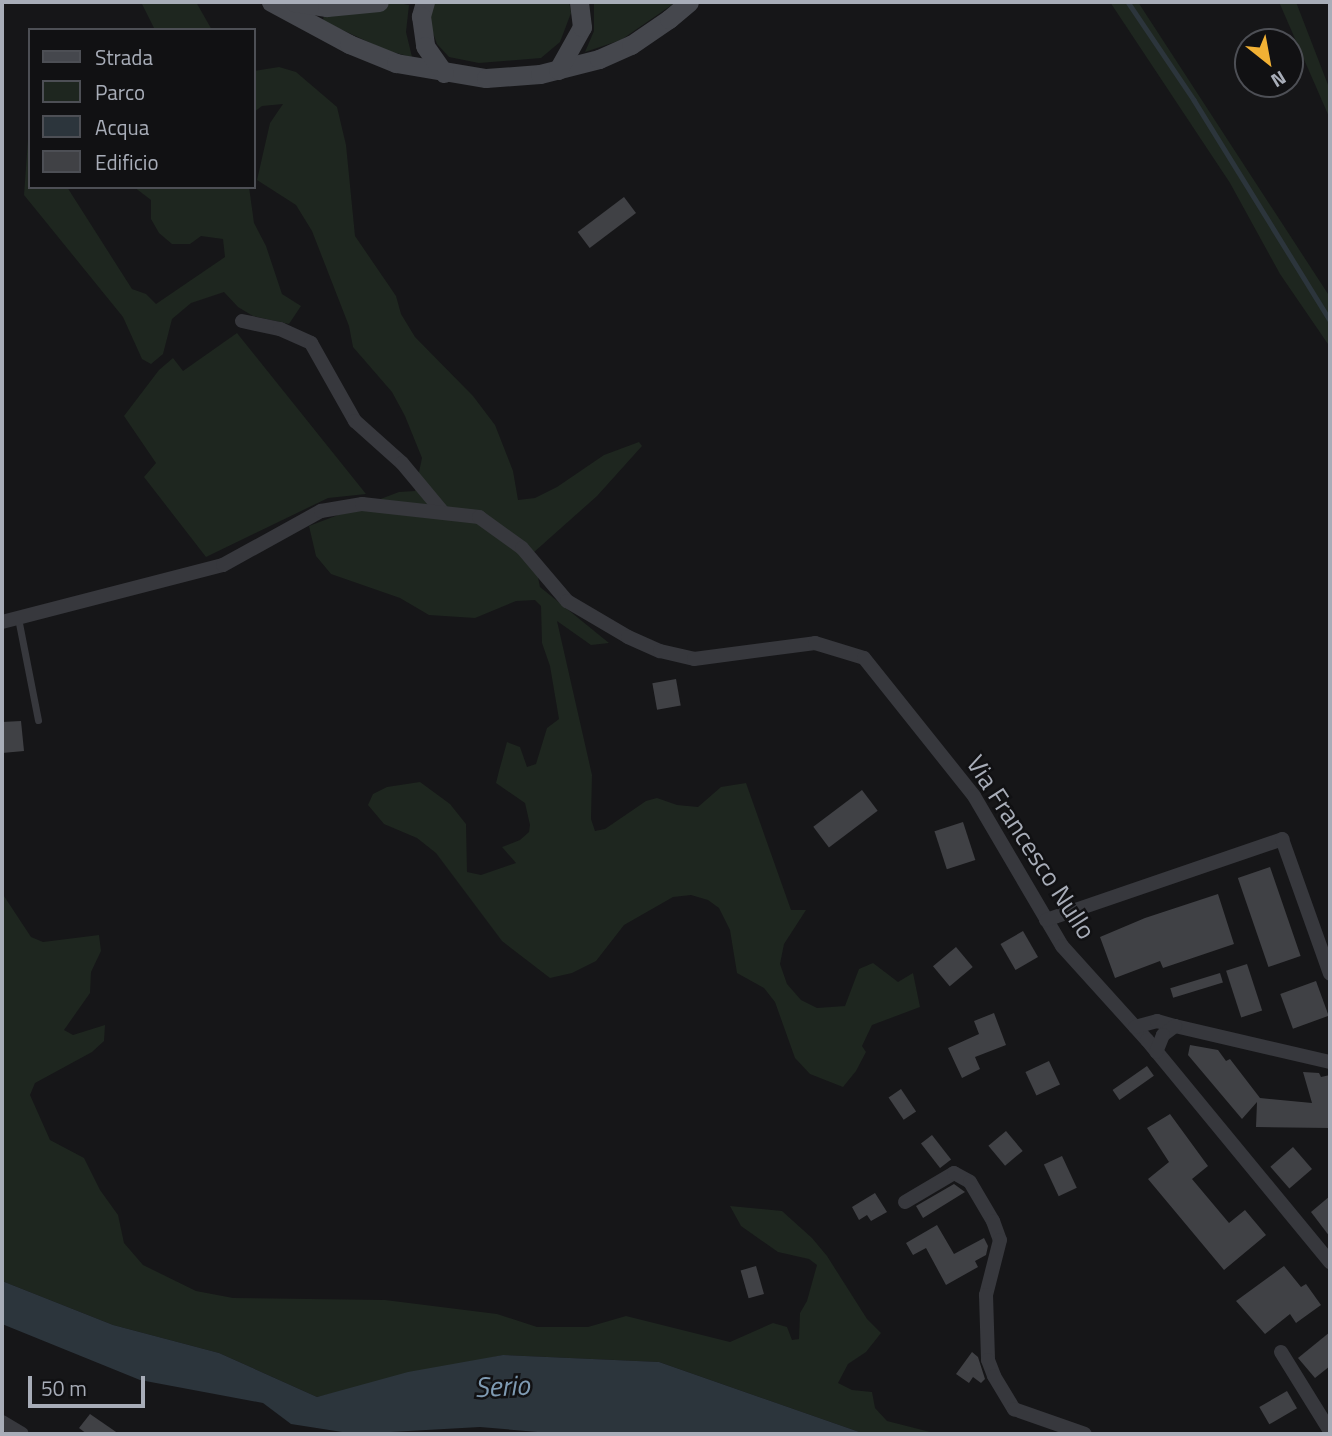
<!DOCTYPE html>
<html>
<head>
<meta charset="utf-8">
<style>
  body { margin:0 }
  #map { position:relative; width:1332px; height:1436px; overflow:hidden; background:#161618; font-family:"Titillium Web",sans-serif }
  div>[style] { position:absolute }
  .green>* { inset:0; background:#1e261f }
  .water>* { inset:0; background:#2c353c }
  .stream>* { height:4.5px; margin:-2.25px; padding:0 2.25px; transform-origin:2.25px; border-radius:2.25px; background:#2c353c }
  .building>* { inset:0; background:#404145; transform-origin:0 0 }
  .lane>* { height:7px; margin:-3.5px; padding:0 3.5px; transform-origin:3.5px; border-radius:3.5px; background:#37383d }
  .street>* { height:14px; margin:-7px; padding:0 7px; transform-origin:7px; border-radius:7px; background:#37383d }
  .secondary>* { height:19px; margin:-9.5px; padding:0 9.5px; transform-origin:9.5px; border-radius:9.5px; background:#45474d }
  span { translate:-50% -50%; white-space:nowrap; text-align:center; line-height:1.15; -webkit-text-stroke:5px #111113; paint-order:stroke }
  .street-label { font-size:26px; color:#a8adb8 }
  .water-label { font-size:28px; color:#7f9bb3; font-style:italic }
  .frame { position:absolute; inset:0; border:4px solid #a8adb8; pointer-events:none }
  .legend { position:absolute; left:28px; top:28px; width:228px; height:161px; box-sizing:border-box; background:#111113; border:2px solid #4d4f55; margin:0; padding:9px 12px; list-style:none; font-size:21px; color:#a8adb8 }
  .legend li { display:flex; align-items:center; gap:14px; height:35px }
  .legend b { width:35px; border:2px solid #4d4f55 }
  .north { position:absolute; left:1234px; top:28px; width:70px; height:70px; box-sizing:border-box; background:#111113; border:2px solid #4d4f55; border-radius:50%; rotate:149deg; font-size:19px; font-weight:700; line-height:28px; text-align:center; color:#a8adb8 }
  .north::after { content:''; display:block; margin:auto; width:24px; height:32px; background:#f2b134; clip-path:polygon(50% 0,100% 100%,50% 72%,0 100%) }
  .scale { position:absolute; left:28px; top:1376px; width:117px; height:32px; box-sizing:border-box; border:4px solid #a8adb8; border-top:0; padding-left:9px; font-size:21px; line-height:24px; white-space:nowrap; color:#a8adb8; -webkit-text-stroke:5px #111113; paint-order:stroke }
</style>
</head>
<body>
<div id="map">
  <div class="green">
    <i style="clip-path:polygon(141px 2px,196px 2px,212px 30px,155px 30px)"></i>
    <i style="clip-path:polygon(393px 2px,409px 5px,406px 32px,412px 57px,388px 51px,323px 21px,324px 13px,351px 13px)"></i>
    <i style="clip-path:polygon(430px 2px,569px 2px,571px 13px,560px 42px,541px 58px,479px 63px,449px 57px,437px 44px,429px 22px)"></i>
    <i style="clip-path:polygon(594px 2px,676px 2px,621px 40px,585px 52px,594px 31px)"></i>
    <i style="clip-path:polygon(1110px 2px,1138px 2px,1330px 297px,1330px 347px,1280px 274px,1230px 183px)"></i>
    <i style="clip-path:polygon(1279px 2px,1296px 2px,1330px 90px,1330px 119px)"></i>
    <i style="clip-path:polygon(279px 67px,296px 72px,337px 107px,346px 145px,355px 236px,396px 296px,401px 314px,415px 337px,473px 396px,495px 425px,513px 471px,518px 500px,535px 498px,557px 487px,604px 455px,639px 442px,642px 446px,597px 496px,533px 553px,540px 587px,609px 643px,591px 645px,557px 621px,592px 775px,591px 819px,595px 831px,605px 829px,646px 801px,657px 798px,677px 805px,698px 807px,721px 787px,746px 783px,791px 910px,806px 910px,784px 944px,780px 964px,787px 984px,801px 1000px,817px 1008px,845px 1006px,859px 969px,873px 963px,898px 982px,913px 973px,920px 1007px,872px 1025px,862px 1046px,866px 1052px,856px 1071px,843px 1087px,810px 1074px,795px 1058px,775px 1002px,764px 988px,737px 973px,730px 930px,719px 908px,708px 900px,691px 895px,673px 897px,624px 925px,596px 961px,572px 973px,550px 978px,502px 941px,436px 853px,417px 838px,384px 824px,368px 805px,373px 794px,387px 787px,420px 782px,450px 804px,466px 824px,467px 872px,481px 875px,516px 863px,502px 847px,520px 840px,529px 832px,530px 825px,525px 803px,496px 783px,499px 771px,507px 742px,520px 747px,527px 767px,536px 764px,547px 728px,559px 719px,550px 666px,542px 643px,541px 606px,535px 600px,516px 601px,475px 618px,429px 615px,400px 598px,331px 574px,316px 556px,309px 526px,399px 492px,415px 491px,422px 458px,405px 416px,392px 392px,353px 347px,349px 326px,312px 231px,296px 205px,257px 180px,270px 123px,283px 104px,262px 106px,254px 112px,254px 71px)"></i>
    <i style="clip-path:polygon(29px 126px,30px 187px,67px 187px,132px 289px,146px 294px,156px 304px,225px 257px,223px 239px,201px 236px,190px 244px,172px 244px,159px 233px,151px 219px,151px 200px,134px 187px,249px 187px,254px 223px,266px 246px,282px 294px,301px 306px,289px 324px,253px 316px,238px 307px,224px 292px,191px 303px,172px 319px,163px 354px,151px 364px,142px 359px,123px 317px,24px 195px)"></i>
    <i style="clip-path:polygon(237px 333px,366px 494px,328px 498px,206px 557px,144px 477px,156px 463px,124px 416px,159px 370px,173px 358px,183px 371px)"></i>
    <i style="clip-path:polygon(2px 893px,31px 937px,43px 942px,99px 935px,101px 951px,91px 972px,90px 993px,64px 1030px,73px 1035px,105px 1025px,104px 1041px,92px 1052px,35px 1083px,30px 1095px,50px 1140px,84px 1158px,100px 1190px,118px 1215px,124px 1243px,143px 1265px,196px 1291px,233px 1298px,385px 1300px,497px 1314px,537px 1327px,588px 1327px,626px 1316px,730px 1342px,773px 1323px,787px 1327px,792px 1340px,799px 1339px,800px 1313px,807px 1301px,817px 1265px,809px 1259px,778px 1252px,741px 1226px,730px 1206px,782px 1211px,812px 1238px,827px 1256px,867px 1319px,881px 1333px,866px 1352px,848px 1364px,838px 1383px,852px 1390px,872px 1392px,875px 1408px,887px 1421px,938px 1434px,865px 1434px,659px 1362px,503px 1355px,317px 1397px,219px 1353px,113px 1325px,2px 1281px)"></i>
  </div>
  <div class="water">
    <i style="clip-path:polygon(2px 1281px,113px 1325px,219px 1353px,317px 1397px,408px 1372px,503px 1355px,659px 1362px,865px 1434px,561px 1434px,480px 1427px,355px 1434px,291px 1424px,263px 1403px,140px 1380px,2px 1324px)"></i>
  </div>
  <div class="stream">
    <i style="left:1128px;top:2px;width:118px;rotate:56deg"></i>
    <i style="left:1194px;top:100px;width:259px;rotate:58.3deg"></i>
  </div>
  <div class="building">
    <i style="left:624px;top:197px;width:20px;height:58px;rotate:53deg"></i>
    <i style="left:676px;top:679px;width:27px;height:24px;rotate:80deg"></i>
    <i style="clip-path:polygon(21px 721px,24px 751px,2px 753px,2px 722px)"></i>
    <i style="left:862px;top:790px;width:26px;height:61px;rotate:53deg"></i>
    <i style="left:963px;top:822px;width:40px;height:30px;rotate:72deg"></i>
    <i style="left:1270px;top:867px;width:94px;height:34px;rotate:71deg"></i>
    <i style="clip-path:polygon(1218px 894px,1234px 944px,1163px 968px,1160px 961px,1115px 978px,1100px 937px,1145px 918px)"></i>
    <i style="left:1023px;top:931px;width:30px;height:26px;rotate:60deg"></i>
    <i style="left:956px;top:947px;width:26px;height:30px;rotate:50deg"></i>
    <i style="left:1247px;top:964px;width:49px;height:22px;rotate:72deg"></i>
    <i style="left:1220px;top:973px;width:10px;height:52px;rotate:73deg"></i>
    <i style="left:1316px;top:981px;width:37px;height:38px;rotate:70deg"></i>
    <i style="clip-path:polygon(994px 1013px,1006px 1045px,975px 1057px,980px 1069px,962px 1078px,948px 1048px,979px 1034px,974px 1021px)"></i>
    <i style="clip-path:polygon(1190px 1045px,1218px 1050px,1226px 1061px,1230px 1059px,1260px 1098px,1312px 1103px,1303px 1072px,1319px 1073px,1321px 1077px,1330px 1075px,1330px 1128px,1256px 1127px,1257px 1102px,1242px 1119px,1188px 1055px)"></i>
    <i style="left:1049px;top:1061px;width:26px;height:26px;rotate:65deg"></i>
    <i style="left:1147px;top:1066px;width:12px;height:42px;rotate:55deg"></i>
    <i style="left:901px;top:1089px;width:27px;height:15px;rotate:56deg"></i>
    <i style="clip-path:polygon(1170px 1114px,1208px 1166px,1192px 1179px,1229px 1223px,1245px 1210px,1266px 1235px,1224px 1270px,1148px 1179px,1169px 1162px,1147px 1128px)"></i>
    <i style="left:1006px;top:1131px;width:26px;height:23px;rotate:50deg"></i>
    <i style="left:932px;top:1135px;width:31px;height:14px;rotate:52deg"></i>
    <i style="left:1293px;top:1147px;width:29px;height:30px;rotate:49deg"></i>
    <i style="left:1062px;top:1156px;width:35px;height:20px;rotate:65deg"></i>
    <i style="clip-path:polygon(954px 1184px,965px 1192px,923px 1218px,916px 1206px)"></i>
    <i style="clip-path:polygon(875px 1193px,887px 1212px,871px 1221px,867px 1215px,859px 1220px,852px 1207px)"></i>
    <i style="clip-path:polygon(1330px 1196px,1330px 1237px,1311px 1212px)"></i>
    <i style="clip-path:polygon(937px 1225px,954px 1254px,984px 1238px,988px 1246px,986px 1255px,975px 1261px,978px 1267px,946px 1285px,926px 1248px,913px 1255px,906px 1243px)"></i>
    <i style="left:756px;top:1266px;width:29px;height:16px;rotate:74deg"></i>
    <i style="clip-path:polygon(1284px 1266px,1301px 1287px,1306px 1284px,1321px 1305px,1296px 1323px,1290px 1314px,1265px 1334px,1236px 1301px)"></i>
    <i style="clip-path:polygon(1330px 1332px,1330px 1366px,1315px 1378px,1298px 1358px)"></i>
    <i style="clip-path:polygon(972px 1352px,978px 1357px,985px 1379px,981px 1383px,973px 1377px,969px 1383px,956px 1374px)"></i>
    <i style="left:1287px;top:1391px;width:20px;height:32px;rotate:60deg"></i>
    <i style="clip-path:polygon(90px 1414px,119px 1434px,87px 1434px,79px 1428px)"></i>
  </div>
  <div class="lane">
    <i style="left:18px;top:618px;width:104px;rotate:78.9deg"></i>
  </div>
  <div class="street">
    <i style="left:242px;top:321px;width:39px;rotate:12deg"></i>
    <i style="left:280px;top:329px;width:34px;rotate:24deg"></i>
    <i style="left:311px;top:343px;width:90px;rotate:60.6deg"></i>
    <i style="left:355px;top:421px;width:63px;rotate:41.8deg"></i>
    <i style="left:402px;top:463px;width:62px;rotate:50.2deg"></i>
    <i style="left:2px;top:622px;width:228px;rotate:-14.5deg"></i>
    <i style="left:223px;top:565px;width:112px;rotate:-28.9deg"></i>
    <i style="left:321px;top:511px;width:42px;rotate:-9.7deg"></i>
    <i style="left:362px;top:504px;width:118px;rotate:6.3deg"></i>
    <i style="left:479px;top:517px;width:53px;rotate:35.8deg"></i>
    <i style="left:522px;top:548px;width:70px;rotate:49.7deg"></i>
    <i style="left:567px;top:601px;width:71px;rotate:30.5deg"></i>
    <i style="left:628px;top:637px;width:35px;rotate:24deg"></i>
    <i style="left:660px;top:651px;width:35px;rotate:13deg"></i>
    <i style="left:694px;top:659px;width:122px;rotate:-7.5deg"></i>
    <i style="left:815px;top:643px;width:51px;rotate:17deg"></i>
    <i style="left:864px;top:658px;width:176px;rotate:51.4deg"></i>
    <i style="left:974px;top:796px;width:174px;rotate:59.6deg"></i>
    <i style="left:1062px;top:946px;width:127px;rotate:47.9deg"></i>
    <i style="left:1147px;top:1040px;width:288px;rotate:50.5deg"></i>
    <i style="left:1046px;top:920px;width:250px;rotate:-18.9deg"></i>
    <i style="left:1282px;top:839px;width:143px;rotate:70.4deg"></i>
    <i style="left:1175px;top:1026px;width:159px;rotate:13.1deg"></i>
    <i style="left:1135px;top:1027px;width:23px;rotate:-15deg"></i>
    <i style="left:1157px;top:1021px;width:19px;rotate:16deg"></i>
    <i style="left:1175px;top:1026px;width:15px;rotate:143deg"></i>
    <i style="left:1163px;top:1035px;width:18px;rotate:112deg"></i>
    <i style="left:905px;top:1202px;width:57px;rotate:-30.6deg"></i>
    <i style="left:954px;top:1173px;width:18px;rotate:29deg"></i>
    <i style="left:970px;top:1182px;width:45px;rotate:59.5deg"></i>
    <i style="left:993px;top:1221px;width:20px;rotate:70deg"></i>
    <i style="left:1000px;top:1240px;width:57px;rotate:104.3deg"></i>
    <i style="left:986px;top:1295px;width:65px;rotate:88.2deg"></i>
    <i style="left:988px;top:1360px;width:17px;rotate:69deg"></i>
    <i style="left:994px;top:1376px;width:39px;rotate:59deg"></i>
    <i style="left:1014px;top:1409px;width:75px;rotate:19.4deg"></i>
    <i style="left:1281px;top:1352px;width:93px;rotate:58.2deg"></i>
    <i style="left:2px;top:1422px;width:23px;rotate:31deg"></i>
  </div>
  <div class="secondary">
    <i style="left:271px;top:2px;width:89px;rotate:28.3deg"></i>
    <i style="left:349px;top:44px;width:51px;rotate:22deg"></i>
    <i style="left:396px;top:63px;width:91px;rotate:9.5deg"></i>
    <i style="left:486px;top:78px;width:54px;rotate:-4.2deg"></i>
    <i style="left:540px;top:74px;width:61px;rotate:-14.3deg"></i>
    <i style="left:599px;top:59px;width:35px;rotate:-24deg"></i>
    <i style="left:631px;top:45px;width:46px;rotate:-34.4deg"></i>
    <i style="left:669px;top:19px;width:26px;rotate:-40deg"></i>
    <i style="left:294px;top:2px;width:33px;rotate:9deg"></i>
    <i style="left:327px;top:7px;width:52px;rotate:-5.5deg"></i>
    <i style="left:425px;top:2px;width:15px;rotate:106deg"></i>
    <i style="left:421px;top:16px;width:30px;rotate:82deg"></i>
    <i style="left:425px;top:46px;width:33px;rotate:55deg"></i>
    <i style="left:558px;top:70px;width:49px;rotate:-60.8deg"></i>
    <i style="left:582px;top:27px;width:25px;rotate:-97deg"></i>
  </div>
  <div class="street-label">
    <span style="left:1031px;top:847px;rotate:57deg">Via Francesco Nullo</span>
  </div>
  <div class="water-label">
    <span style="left:502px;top:1386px;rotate:-3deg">Serio</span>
  </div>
  <div class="frame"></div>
  <ul class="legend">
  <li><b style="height:9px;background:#45474d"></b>Strada</li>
  <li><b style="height:19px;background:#1e261f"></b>Parco</li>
  <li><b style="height:19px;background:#2c353c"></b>Acqua</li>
  <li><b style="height:19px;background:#404145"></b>Edificio</li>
  </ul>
  <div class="north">N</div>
  <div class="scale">50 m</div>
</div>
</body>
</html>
